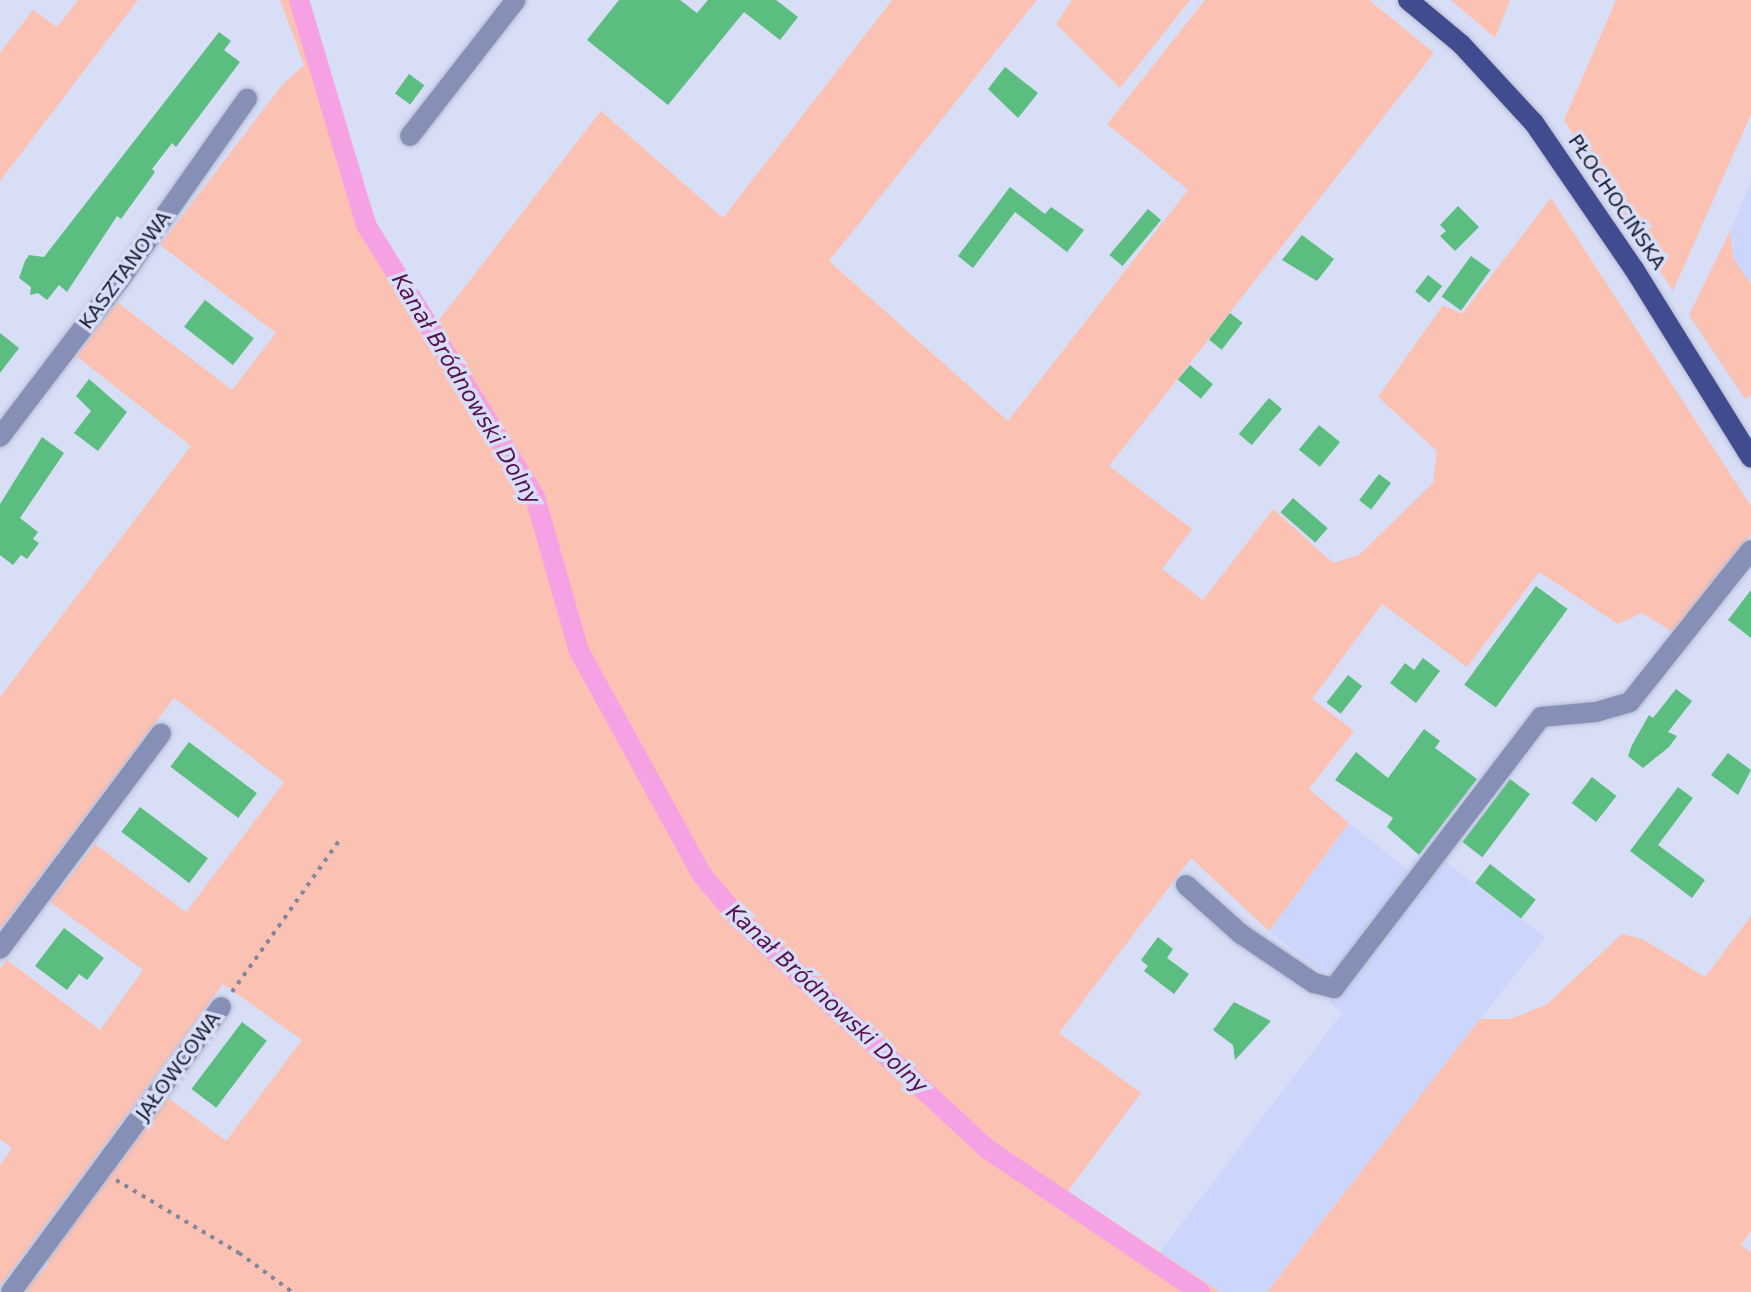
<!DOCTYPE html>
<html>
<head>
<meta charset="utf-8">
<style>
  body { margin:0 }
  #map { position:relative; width:1751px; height:1292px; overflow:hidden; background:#d8def6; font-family:"DejaVu Sans",sans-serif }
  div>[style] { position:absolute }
  .built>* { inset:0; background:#ccd6fd }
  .green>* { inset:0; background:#fbc2b4 }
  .canal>* { height:20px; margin:-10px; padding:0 10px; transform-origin:10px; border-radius:10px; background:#f5a1e4 }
  .building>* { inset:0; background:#5bbd80; transform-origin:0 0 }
  .path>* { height:4px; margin-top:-2px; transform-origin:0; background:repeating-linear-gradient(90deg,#82879d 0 4px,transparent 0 10px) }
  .roads { filter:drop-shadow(0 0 2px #b6bbd3) drop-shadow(0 0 2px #b6bbd3) }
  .minor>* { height:20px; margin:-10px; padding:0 10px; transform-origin:10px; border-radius:10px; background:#8690b6 }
  .major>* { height:20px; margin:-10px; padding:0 10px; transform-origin:10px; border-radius:10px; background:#414b8f }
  span { translate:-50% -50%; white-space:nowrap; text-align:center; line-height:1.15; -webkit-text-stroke:7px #d8def6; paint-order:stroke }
  .street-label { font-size:20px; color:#1a1e33 }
  .water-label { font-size:22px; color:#591050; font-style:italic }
</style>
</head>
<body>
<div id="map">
  <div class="built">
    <i style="clip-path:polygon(1751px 182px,1751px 284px,1733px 258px,1730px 231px)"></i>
    <i style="clip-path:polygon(1349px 823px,1414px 875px,1338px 970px,1321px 971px,1269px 931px)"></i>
    <i style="clip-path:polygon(1443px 860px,1545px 937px,1267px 1292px,1220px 1292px,1159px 1253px,1342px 1013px,1329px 1003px)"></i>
  </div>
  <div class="green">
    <i style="clip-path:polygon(78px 0,138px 0,0 181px,0 53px,33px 10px,57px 27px)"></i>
    <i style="clip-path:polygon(280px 0,302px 0,382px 239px,436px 324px,601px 111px,723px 218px,892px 0,1037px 0,829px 261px,1008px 421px,1188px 190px,1107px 124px,1205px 0,1369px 0,1434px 53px,1109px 466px,1192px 529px,1162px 569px,1203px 600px,1273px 509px,1333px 563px,1359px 555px,1433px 483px,1437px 451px,1378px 397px,1443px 305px,1462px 314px,1551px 198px,1751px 506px,1751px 534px,1673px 632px,1642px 613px,1618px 624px,1539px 572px,1467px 667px,1382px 604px,1312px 699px,1354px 731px,1309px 789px,1349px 823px,1269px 931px,1191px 858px,1059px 1033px,1141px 1093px,1068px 1191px,1220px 1292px,22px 1292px,49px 1264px,47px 1257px,166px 1096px,226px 1141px,302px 1040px,223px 984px,0 1286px,0 1165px,12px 1148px,0 1139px,0 969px,7px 960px,100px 1030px,143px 970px,50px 902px,95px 844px,186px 912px,284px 782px,174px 698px,0 929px,0 697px,191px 446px,76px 356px,117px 302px,232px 390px,276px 333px,160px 245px,282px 85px,304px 65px)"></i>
    <i style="clip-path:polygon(1072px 0,1190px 0,1120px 88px,1056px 24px)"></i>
    <i style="clip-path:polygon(1451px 0,1510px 0,1495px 38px)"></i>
    <i style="clip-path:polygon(1616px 0,1751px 0,1751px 114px,1673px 291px,1564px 120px)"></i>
    <i style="clip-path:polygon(1730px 231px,1733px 258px,1751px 284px,1751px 395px,1745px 399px,1689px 315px)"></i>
    <i style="clip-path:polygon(1751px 916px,1751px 1231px,1741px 1245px,1751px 1252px,1751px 1292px,1267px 1292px,1480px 1019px,1510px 1019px,1546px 1005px,1622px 934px,1642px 939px,1705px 977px)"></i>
  </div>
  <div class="canal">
    <i style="left:299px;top:0;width:235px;rotate:73.4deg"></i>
    <i style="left:366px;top:225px;width:320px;rotate:58.1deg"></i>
    <i style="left:535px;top:497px;width:160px;rotate:74.1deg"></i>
    <i style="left:579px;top:651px;width:256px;rotate:61.2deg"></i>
    <i style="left:702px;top:875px;width:59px;rotate:49.8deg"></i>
    <i style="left:740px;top:920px;width:337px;rotate:42.8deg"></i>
    <i style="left:987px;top:1149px;width:257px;rotate:33.9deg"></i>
  </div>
  <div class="building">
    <i style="clip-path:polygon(619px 0,680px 0,697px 13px,708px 0,776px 0,798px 17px,780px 40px,744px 12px,668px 105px,587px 40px)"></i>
    <i style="clip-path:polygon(219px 32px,231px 41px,224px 50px,240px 62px,176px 147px,172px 143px,152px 169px,155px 172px,121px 219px,117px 216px,67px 292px,59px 285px,47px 300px,38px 293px,30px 295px,31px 287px,19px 278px,25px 261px,29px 255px,44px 257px)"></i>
    <i style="clip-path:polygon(1005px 67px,1038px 93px,1018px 118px,988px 89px)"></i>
    <i style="left:409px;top:74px;width:19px;height:24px;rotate:36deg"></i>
    <i style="clip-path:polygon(1010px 187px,1045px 214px,1051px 207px,1084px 230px,1067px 252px,1015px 212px,973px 268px,958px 256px)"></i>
    <i style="clip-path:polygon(1458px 206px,1479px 227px,1455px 251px,1440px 236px,1446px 231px,1440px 225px)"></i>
    <i style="left:1148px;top:209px;width:17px;height:60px;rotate:40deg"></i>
    <i style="clip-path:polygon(1302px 235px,1334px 259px,1317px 281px,1282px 260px)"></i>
    <i style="left:1471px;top:256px;width:24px;height:50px;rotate:36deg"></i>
    <i style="left:1428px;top:275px;width:18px;height:21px;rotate:38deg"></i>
    <i style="left:205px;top:300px;width:62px;height:34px;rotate:38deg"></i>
    <i style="left:1230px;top:313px;width:16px;height:34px;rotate:38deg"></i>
    <i style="clip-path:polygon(0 333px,19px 348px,0 373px)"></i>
    <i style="left:1190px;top:365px;width:30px;height:19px;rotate:40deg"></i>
    <i style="clip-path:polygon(89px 379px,127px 412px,98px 451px,74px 433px,91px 411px,76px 396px)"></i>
    <i style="left:1269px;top:398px;width:17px;height:47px;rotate:40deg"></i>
    <i style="left:1319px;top:425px;width:27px;height:32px;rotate:39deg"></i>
    <i style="clip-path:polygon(42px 437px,64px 453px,20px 518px,38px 532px,33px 539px,39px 543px,27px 559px,21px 555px,13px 565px,0 555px,0 504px)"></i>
    <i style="left:1379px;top:474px;width:15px;height:33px;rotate:37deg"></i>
    <i style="left:1293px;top:498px;width:46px;height:19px;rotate:41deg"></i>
    <i style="left:1536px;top:586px;width:39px;height:122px;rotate:36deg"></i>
    <i style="clip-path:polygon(1751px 590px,1751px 638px,1728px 620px)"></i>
    <i style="clip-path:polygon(1423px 658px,1440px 671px,1416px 703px,1390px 683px,1405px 663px,1414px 670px)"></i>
    <i style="left:1348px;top:675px;width:18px;height:35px;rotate:38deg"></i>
    <i style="clip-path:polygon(1676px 689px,1692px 701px,1668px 732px,1677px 736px,1669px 747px,1643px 768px,1628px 756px,1632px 745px,1649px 715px,1653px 718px)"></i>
    <i style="clip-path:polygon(1424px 729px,1440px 741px,1435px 748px,1477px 779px,1419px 855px,1387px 827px,1393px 818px,1335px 780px,1356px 752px,1388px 778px)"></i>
    <i style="left:189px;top:742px;width:85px;height:31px;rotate:37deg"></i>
    <i style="clip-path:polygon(1728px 753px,1751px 770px,1738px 795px,1711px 775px)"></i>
    <i style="left:1592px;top:777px;width:31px;height:33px;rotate:38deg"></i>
    <i style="left:1510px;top:779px;width:25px;height:79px;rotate:37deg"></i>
    <i style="clip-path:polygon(1678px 787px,1693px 798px,1658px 845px,1705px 880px,1692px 898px,1630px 851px)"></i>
    <i style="left:140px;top:807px;width:85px;height:31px;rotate:37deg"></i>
    <i style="left:1490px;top:864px;width:58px;height:24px;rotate:38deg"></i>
    <i style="clip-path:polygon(64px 928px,104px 958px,87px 980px,79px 974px,67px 990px,35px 966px)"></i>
    <i style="clip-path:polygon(1158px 937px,1173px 949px,1167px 958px,1189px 974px,1174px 994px,1144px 971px,1148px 966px,1141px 960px)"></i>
    <i style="clip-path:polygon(1234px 1002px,1271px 1021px,1235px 1060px,1233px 1045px,1213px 1030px)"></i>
    <i style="left:242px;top:1022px;width:31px;height:84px;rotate:37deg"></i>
  </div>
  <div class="path">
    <i style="left:232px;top:992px;width:189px;rotate:-54.7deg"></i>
    <i style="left:116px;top:1180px;width:143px;rotate:30.7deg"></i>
    <i style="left:239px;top:1253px;width:66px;rotate:36.3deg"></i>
  </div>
  <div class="roads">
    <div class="minor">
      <i style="left:410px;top:136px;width:172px;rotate:-52.1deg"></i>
      <i style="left:0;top:437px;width:196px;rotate:-52.7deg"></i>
      <i style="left:119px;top:281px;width:223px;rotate:-54.9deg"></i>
      <i style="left:1186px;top:885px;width:74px;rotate:41.7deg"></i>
      <i style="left:1241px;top:934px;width:88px;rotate:33.9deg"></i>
      <i style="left:1314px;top:983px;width:21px;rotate:14deg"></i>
      <i style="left:1334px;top:988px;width:341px;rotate:-52.6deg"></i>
      <i style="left:1541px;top:717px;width:55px;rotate:-5.2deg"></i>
      <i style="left:1596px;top:712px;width:35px;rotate:-16deg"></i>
      <i style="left:1630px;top:702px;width:194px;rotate:-51.5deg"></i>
      <i style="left:0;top:949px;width:269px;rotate:-53.2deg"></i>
      <i style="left:11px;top:1292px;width:354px;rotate:-53.6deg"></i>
    </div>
    <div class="major">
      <i style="left:1408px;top:0;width:69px;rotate:39.7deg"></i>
      <i style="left:1461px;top:44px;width:108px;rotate:47.3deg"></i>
      <i style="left:1534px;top:123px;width:177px;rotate:55.6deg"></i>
      <i style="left:1634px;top:269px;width:222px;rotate:58.2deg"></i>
    </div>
  </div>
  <div class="street-label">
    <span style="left:1617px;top:202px;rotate:56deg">PŁOCHOCIŃSKA</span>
    <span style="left:125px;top:270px;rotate:-54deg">KASZTANOWA</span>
    <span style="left:178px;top:1066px;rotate:-54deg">JAŁOWCOWA</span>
  </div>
  <div class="water-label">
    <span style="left:466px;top:389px;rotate:59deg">Kanał Bródnowski Dolny</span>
    <span style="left:827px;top:999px;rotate:43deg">Kanał Bródnowski Dolny</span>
  </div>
</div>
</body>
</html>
